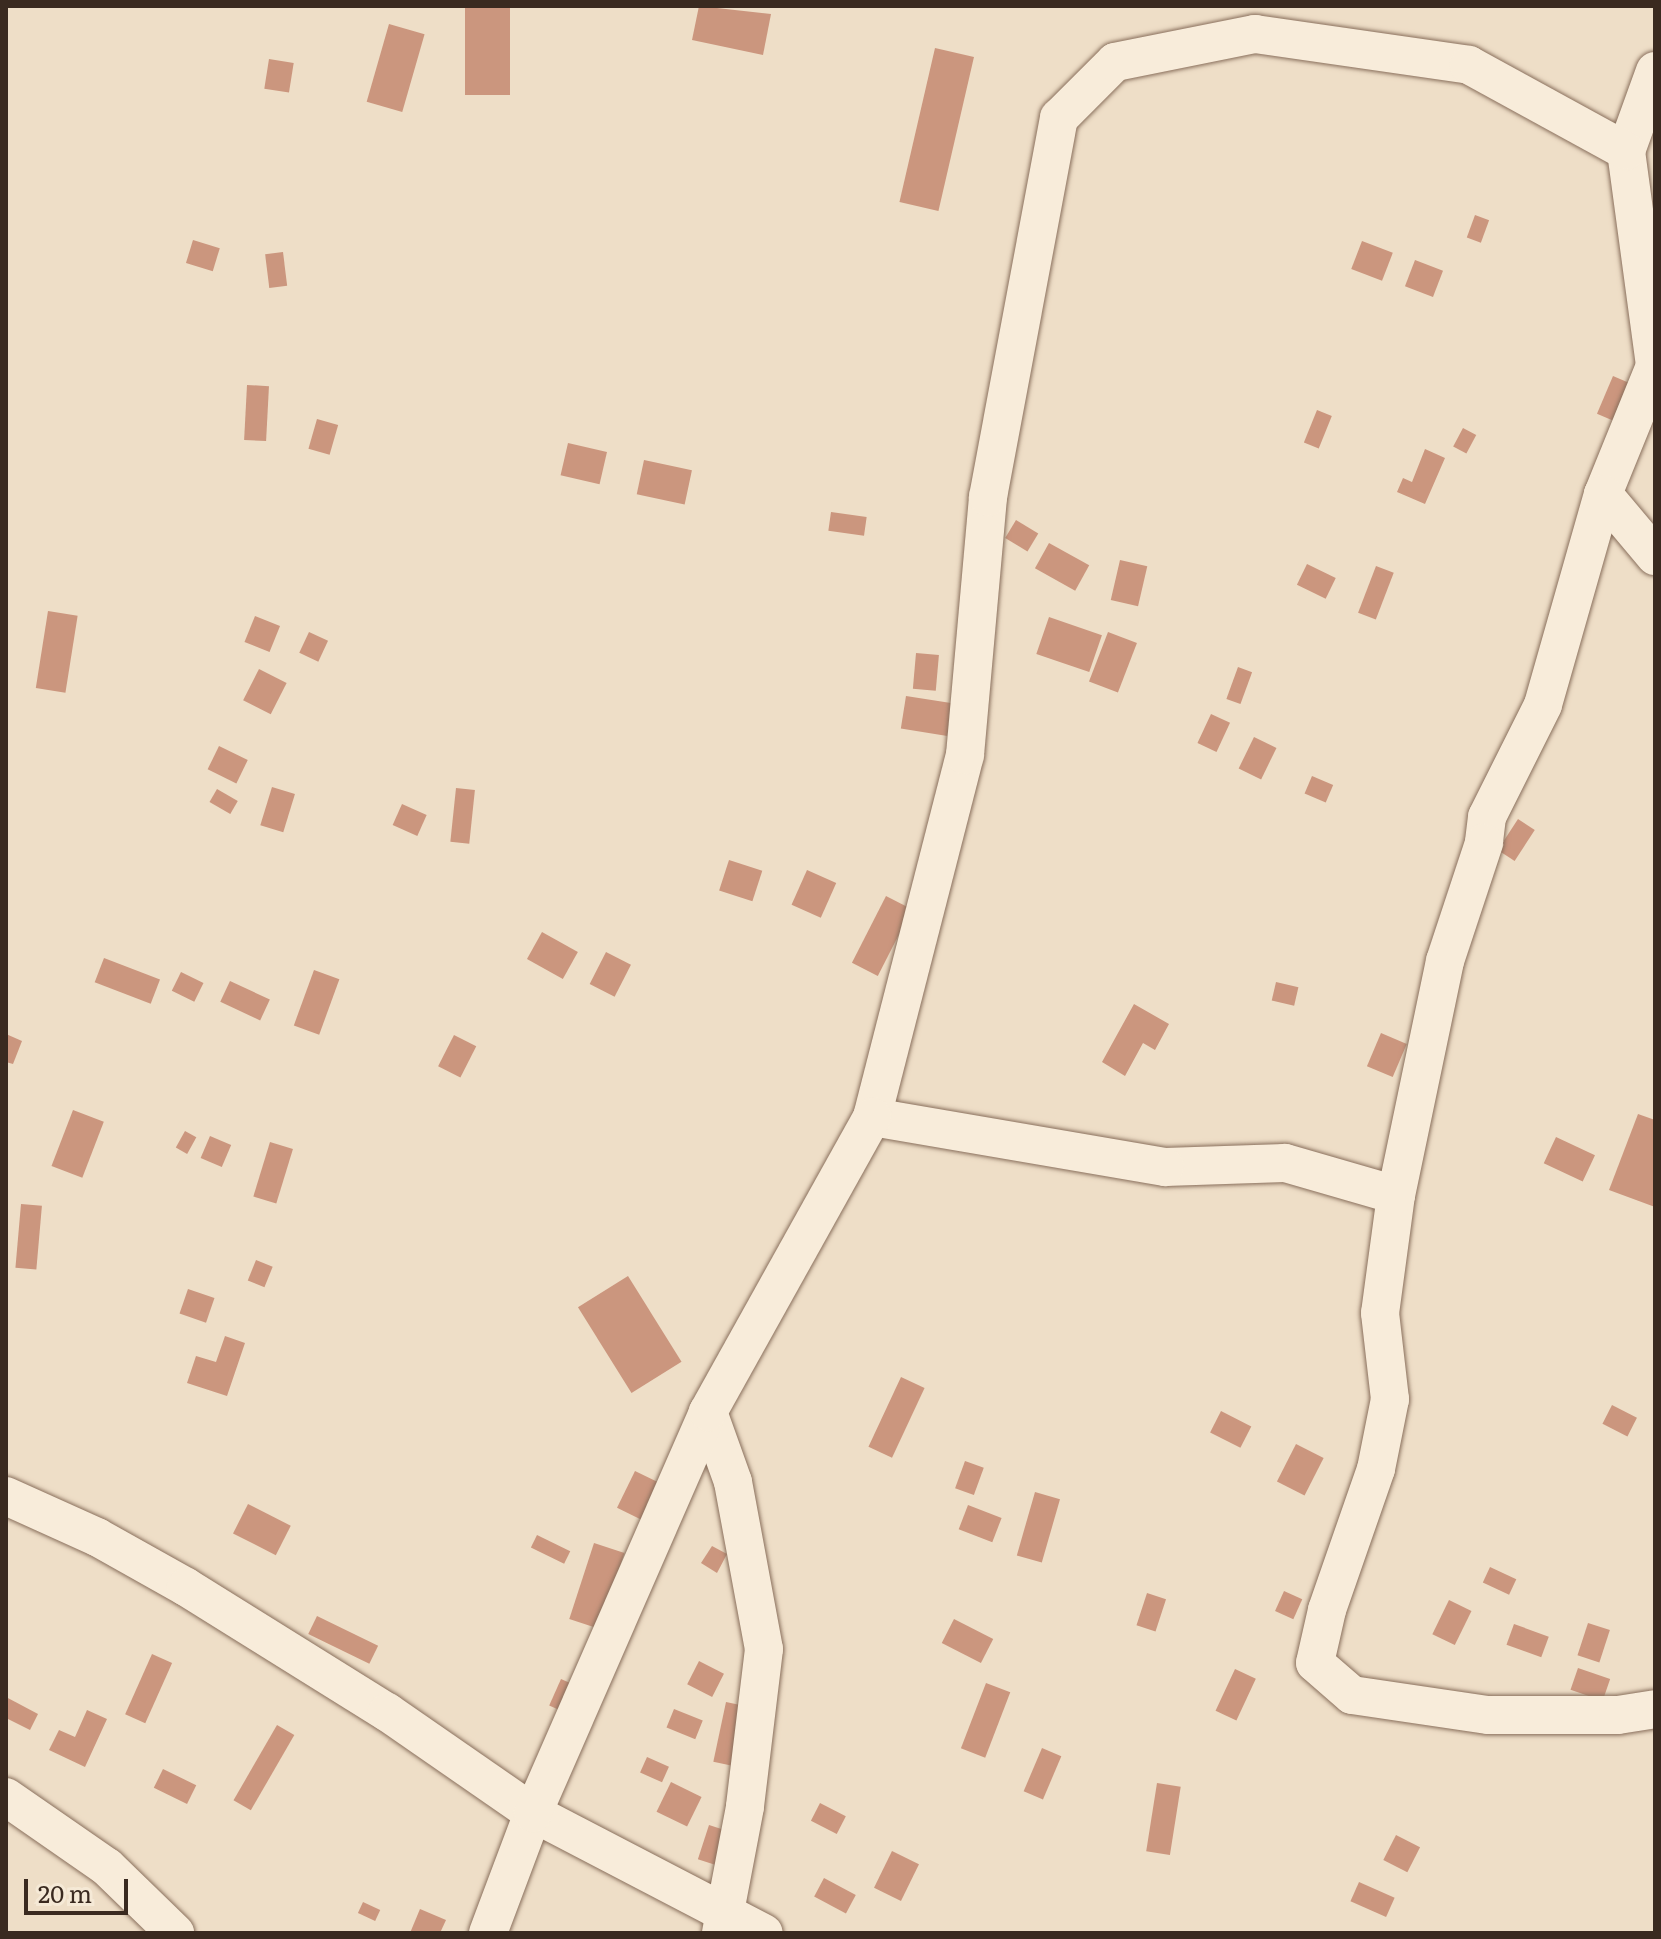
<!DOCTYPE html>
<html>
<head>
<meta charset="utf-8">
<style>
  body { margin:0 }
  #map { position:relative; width:1661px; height:1939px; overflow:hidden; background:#eedec7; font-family:Literata,serif }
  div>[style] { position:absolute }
  .building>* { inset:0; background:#cb967e; transform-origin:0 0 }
  .roads { filter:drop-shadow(0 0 2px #896f5c) drop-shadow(0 0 2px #896f5c) }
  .minor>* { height:38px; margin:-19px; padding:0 19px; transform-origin:19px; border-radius:19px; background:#f8ecda }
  span { translate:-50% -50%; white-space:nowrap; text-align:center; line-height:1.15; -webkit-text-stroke:6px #f5e9d6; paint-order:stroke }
  .frame { position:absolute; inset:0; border:8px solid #3a2a20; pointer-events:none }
  .scale { position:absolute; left:24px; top:1879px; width:104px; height:36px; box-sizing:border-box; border:4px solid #3a2a20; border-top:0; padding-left:10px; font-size:24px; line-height:28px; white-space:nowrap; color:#3a2a20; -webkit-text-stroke:6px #f5e9d6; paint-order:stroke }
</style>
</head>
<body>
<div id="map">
  <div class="building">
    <i style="left:465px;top:6px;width:45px;height:89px"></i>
    <i style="clip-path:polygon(699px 6px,771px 14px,763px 55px,692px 40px)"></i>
    <i style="left:389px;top:24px;width:37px;height:81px;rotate:16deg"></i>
    <i style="left:935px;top:48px;width:40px;height:158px;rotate:13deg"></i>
    <i style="left:269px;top:59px;width:25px;height:30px;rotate:9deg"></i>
    <i style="left:1475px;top:215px;width:15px;height:24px;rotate:20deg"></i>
    <i style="left:193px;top:240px;width:28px;height:24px;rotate:17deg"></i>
    <i style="left:1362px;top:241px;width:33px;height:30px;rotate:21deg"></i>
    <i style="left:283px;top:252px;width:34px;height:18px;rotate:83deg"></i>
    <i style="left:1415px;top:260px;width:30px;height:28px;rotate:21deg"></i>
    <i style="left:1613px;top:376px;width:21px;height:41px;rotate:23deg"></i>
    <i style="left:247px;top:385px;width:22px;height:55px;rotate:3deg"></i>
    <i style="left:1317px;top:410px;width:16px;height:35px;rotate:22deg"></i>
    <i style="left:317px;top:419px;width:22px;height:31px;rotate:16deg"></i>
    <i style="left:1463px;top:428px;width:15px;height:21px;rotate:28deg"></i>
    <i style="left:568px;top:443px;width:40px;height:33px;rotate:13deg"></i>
    <i style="clip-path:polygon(1425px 449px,1445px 458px,1425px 504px,1397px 492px,1403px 478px,1412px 482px)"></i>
    <i style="left:644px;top:460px;width:49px;height:35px;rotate:12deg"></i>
    <i style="left:831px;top:512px;width:36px;height:19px;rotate:8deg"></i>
    <i style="left:1016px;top:520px;width:26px;height:21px;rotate:31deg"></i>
    <i style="left:1049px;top:543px;width:46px;height:29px;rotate:29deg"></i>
    <i style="left:1120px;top:560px;width:28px;height:41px;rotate:13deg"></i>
    <i style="left:1307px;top:564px;width:32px;height:23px;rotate:26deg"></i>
    <i style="left:1376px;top:566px;width:19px;height:50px;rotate:21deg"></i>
    <i style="left:48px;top:611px;width:30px;height:78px;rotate:9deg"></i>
    <i style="left:255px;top:616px;width:27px;height:28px;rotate:22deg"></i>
    <i style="left:1049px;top:617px;width:56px;height:39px;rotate:19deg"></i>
    <i style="left:309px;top:632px;width:21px;height:23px;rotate:25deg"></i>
    <i style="left:1108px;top:632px;width:31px;height:53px;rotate:21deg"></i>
    <i style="left:916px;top:653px;width:23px;height:36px;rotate:5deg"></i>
    <i style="left:1238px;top:667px;width:15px;height:34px;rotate:20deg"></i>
    <i style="left:259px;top:669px;width:31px;height:35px;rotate:27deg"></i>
    <i style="left:906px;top:696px;width:47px;height:33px;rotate:9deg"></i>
    <i style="left:1211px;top:714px;width:21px;height:32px;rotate:25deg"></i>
    <i style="left:1254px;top:737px;width:25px;height:35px;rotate:26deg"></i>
    <i style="left:219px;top:746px;width:32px;height:26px;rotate:26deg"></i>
    <i style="left:1312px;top:776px;width:23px;height:19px;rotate:23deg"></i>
    <i style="left:272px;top:787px;width:24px;height:40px;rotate:17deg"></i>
    <i style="left:456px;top:788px;width:19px;height:54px;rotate:6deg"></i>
    <i style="left:217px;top:789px;width:24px;height:15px;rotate:30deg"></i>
    <i style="left:402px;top:804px;width:27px;height:23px;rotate:24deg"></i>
    <i style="left:1518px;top:819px;width:20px;height:37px;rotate:33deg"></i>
    <i style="left:729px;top:860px;width:35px;height:32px;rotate:18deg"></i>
    <i style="left:807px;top:870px;width:32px;height:38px;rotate:24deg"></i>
    <i style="left:886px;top:896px;width:29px;height:75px;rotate:27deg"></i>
    <i style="left:542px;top:932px;width:41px;height:31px;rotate:29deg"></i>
    <i style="left:606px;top:952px;width:28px;height:36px;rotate:27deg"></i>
    <i style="left:104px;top:958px;width:60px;height:26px;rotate:21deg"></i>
    <i style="left:314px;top:970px;width:27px;height:59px;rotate:20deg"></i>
    <i style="left:181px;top:972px;width:25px;height:21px;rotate:26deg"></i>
    <i style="left:230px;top:981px;width:44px;height:23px;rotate:25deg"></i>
    <i style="left:1276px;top:982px;width:23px;height:19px;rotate:13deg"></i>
    <i style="clip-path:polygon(1134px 1004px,1169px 1024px,1155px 1050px,1143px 1043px,1125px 1076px,1102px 1062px)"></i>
    <i style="left:1381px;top:1033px;width:28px;height:36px;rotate:23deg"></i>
    <i style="clip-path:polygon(6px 1034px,22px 1041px,13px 1064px,6px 1062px)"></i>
    <i style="left:454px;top:1035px;width:25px;height:35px;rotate:27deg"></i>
    <i style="left:73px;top:1110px;width:33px;height:60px;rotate:21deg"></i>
    <i style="clip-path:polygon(1638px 1114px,1655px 1120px,1655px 1207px,1609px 1190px)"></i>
    <i style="left:185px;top:1131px;width:13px;height:19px;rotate:29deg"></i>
    <i style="left:210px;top:1136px;width:23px;height:24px;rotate:23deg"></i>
    <i style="left:1556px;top:1137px;width:43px;height:29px;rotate:25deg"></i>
    <i style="left:270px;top:1142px;width:24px;height:57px;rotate:17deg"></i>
    <i style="left:21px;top:1204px;width:21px;height:64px;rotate:5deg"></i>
    <i style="left:256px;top:1260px;width:18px;height:22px;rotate:22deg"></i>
    <i style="left:628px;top:1276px;width:101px;height:59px;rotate:58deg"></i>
    <i style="left:188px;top:1289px;width:28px;height:26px;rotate:19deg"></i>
    <i style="clip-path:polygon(225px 1336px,245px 1343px,227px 1396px,187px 1383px,196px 1356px,216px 1362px)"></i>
    <i style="left:901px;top:1377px;width:26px;height:77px;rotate:25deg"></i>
    <i style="left:1612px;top:1405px;width:28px;height:21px;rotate:27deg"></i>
    <i style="left:1221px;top:1411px;width:34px;height:24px;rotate:27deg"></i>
    <i style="left:1296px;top:1444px;width:31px;height:42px;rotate:27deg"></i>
    <i style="left:965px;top:1461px;width:20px;height:29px;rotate:20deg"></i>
    <i style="left:635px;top:1471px;width:39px;height:41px;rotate:26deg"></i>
    <i style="left:1035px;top:1492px;width:26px;height:66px;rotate:16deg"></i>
    <i style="left:248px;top:1504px;width:48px;height:33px;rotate:27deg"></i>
    <i style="left:968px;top:1505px;width:36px;height:26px;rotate:21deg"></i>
    <i style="left:537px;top:1535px;width:37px;height:14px;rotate:26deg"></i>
    <i style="left:594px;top:1543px;width:32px;height:80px;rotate:18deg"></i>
    <i style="clip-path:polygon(712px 1546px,727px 1554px,717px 1573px,701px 1563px)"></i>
    <i style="left:1490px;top:1567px;width:29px;height:17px;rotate:25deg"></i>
    <i style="left:1284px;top:1591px;width:20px;height:22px;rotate:24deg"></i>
    <i style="left:1147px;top:1593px;width:20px;height:34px;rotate:18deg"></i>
    <i style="left:1449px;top:1600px;width:25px;height:38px;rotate:26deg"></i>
    <i style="left:317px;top:1616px;width:68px;height:20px;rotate:26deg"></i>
    <i style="left:954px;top:1619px;width:44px;height:27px;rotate:27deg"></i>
    <i style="left:1588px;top:1623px;width:23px;height:34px;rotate:18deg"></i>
    <i style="left:1514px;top:1624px;width:37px;height:22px;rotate:20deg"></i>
    <i style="left:152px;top:1654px;width:22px;height:66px;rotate:24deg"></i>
    <i style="left:699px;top:1661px;width:28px;height:26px;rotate:27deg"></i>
    <i style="left:1578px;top:1668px;width:34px;height:23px;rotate:19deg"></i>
    <i style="left:1235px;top:1669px;width:23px;height:46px;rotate:25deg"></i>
    <i style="left:561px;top:1679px;width:24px;height:29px;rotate:24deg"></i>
    <i style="left:986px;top:1683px;width:26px;height:70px;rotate:21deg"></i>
    <i style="clip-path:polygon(6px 1697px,38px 1714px,30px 1730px,6px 1718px)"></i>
    <i style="left:726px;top:1702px;width:29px;height:61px;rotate:12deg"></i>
    <i style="left:674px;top:1709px;width:31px;height:20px;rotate:22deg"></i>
    <i style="clip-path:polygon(87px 1710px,107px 1719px,85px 1767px,49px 1750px,59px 1730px,75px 1737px)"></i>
    <i style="left:277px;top:1725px;width:20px;height:87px;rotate:30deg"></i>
    <i style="left:1042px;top:1748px;width:21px;height:47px;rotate:23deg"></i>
    <i style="left:647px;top:1757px;width:24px;height:17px;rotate:24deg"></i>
    <i style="left:163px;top:1769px;width:37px;height:21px;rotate:26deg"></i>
    <i style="left:671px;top:1782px;width:34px;height:33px;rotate:26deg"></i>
    <i style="left:1157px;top:1783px;width:24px;height:69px;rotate:9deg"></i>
    <i style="left:820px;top:1803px;width:29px;height:20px;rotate:27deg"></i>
    <i style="left:709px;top:1825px;width:22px;height:36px;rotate:18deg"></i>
    <i style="left:1396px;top:1835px;width:27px;height:28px;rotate:27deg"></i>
    <i style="left:892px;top:1851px;width:30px;height:41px;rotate:26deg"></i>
    <i style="left:824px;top:1878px;width:36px;height:21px;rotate:28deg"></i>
    <i style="left:1359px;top:1882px;width:39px;height:21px;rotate:24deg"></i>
    <i style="left:363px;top:1902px;width:19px;height:12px;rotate:25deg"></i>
    <i style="clip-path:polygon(420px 1909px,446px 1920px,440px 1933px,410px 1933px)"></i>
  </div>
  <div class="roads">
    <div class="minor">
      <i style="left:1655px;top:71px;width:85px;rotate:109.9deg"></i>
      <i style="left:1626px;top:151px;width:217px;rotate:82.3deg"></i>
      <i style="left:1655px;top:366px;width:138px;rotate:112.1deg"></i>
      <i style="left:1603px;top:494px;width:219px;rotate:105.9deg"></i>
      <i style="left:1543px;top:705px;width:125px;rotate:116.6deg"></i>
      <i style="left:1487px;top:817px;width:26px;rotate:97deg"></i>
      <i style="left:1484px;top:843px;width:124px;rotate:108.3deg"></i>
      <i style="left:1445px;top:961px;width:239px;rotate:101.8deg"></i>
      <i style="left:1396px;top:1195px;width:119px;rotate:97.7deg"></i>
      <i style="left:1380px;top:1313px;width:87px;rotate:83.4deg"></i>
      <i style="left:1390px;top:1399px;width:71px;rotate:101.3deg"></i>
      <i style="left:1376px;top:1469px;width:149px;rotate:109.2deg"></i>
      <i style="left:1327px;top:1610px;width:54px;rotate:102.8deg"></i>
      <i style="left:1315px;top:1663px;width:49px;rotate:40.9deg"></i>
      <i style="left:1352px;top:1695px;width:137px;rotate:8.4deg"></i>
      <i style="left:1488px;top:1715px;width:130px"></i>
      <i style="left:1618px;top:1715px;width:37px;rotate:-9deg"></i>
      <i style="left:1603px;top:494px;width:81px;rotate:50deg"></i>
      <i style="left:1396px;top:1195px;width:116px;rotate:-163.9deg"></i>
      <i style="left:1285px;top:1163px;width:120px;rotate:178.1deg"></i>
      <i style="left:1165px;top:1167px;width:297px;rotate:-170.3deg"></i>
      <i style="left:872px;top:1117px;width:374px;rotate:-75.6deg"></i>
      <i style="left:965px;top:755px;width:259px;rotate:-84.9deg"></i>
      <i style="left:988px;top:497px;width:386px;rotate:-79.4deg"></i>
      <i style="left:1059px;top:118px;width:79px;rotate:-45deg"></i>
      <i style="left:1115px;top:62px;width:143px;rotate:-11.3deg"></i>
      <i style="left:1255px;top:34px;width:216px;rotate:8.2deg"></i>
      <i style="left:1469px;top:65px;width:179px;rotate:28.7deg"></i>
      <i style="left:708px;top:1412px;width:74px;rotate:70.3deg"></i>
      <i style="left:733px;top:1482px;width:170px;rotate:79.5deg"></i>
      <i style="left:764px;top:1649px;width:159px;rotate:96.9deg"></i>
      <i style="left:745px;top:1807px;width:128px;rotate:100.8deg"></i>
      <i style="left:6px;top:1496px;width:100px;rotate:24.3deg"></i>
      <i style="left:97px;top:1537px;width:102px;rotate:29.3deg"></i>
      <i style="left:186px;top:1587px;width:237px;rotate:31.9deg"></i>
      <i style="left:387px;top:1712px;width:178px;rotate:34.7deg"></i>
      <i style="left:533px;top:1813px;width:260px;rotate:27.5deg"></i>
      <i style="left:6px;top:1797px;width:123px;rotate:34.7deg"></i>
      <i style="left:107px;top:1867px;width:95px;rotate:44.1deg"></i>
      <i style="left:488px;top:1933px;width:128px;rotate:-69.4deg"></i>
      <i style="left:533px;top:1813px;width:438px;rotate:-66.4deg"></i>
      <i style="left:708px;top:1412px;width:338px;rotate:-60.9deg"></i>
    </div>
  </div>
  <div class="frame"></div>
  <div class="scale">20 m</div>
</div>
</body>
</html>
